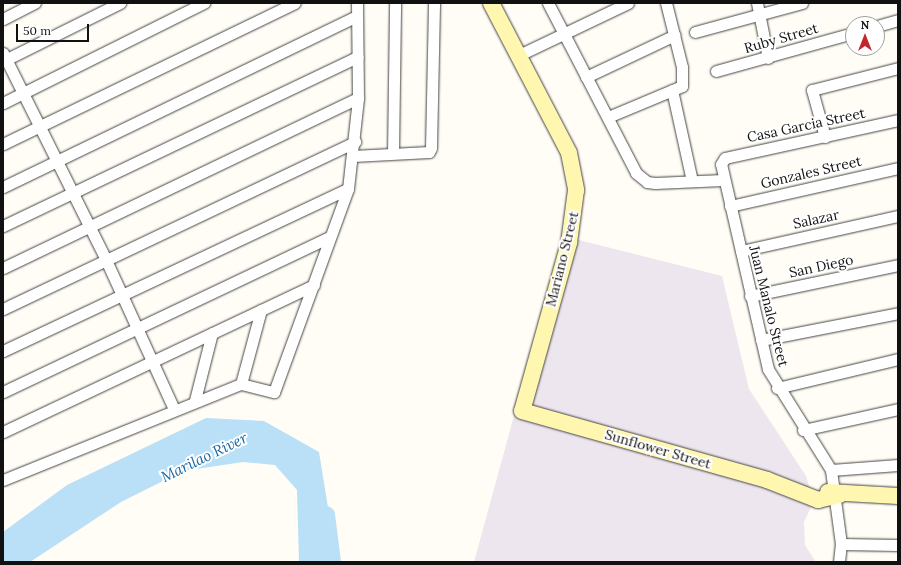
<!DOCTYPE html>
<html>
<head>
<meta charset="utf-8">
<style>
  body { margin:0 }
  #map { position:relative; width:901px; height:565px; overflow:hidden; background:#fffdf5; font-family:Lora,serif }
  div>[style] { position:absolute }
  .industrial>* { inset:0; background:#eee6ef }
  .water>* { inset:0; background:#b9e0f7 }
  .river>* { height:18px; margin:-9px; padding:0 9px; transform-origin:9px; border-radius:9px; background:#b9e0f7 }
  .roads { filter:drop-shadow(0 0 1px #444) drop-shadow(0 0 1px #444) }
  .street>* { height:11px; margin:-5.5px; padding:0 5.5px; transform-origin:5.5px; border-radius:5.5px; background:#fff }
  .secondary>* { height:16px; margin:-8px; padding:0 8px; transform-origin:8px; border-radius:8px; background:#fff6b0 }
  span { translate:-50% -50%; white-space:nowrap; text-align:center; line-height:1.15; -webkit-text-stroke:4px #fff; paint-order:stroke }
  .street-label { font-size:14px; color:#111 }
  .water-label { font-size:15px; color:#1768a6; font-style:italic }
  .frame { position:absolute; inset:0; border:4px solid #111; pointer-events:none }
  .north { position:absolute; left:845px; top:16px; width:40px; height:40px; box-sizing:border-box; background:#fff; border:1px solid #a0a0a0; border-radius:50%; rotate:0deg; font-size:11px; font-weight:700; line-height:16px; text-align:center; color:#111 }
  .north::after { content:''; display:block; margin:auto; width:14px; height:18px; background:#c4262e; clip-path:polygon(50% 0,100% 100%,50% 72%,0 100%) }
  .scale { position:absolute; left:16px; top:24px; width:73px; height:18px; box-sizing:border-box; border:2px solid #111; border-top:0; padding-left:5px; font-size:12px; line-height:14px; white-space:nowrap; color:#111; -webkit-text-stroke:3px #fff; paint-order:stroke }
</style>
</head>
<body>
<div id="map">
  <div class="industrial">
    <i style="clip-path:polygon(563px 236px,722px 276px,749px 389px,806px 476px,814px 501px,804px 522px,805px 545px,816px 562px,474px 562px)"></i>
  </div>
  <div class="water">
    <i style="clip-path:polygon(206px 418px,264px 421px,319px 452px,331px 526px,325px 562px,299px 562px,297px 490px,275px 465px,243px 462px,183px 471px,121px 502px,30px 562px,3px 562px,3px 532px,67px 485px)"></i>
  </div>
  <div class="river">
    <i style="left:326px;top:515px;width:47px;rotate:82.7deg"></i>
  </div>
  <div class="roads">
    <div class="street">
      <i style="left:548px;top:3px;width:191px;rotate:62.6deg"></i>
      <i style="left:636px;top:173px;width:14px;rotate:39deg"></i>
      <i style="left:647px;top:182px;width:8px;rotate:7deg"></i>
      <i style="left:655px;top:183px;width:68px;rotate:-2.5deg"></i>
      <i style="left:757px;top:3px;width:56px;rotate:78.7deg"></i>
      <i style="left:3px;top:19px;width:36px;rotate:-27deg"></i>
      <i style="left:877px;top:26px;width:22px;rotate:-16deg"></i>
      <i style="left:695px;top:32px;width:111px;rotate:-15.2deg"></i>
      <i style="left:3px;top:53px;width:231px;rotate:63.5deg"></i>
      <i style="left:106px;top:260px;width:164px;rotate:65.5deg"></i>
      <i style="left:517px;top:56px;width:123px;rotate:-25.5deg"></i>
      <i style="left:3px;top:61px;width:131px;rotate:-26.4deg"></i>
      <i style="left:716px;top:71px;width:142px;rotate:-15.5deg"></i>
      <i style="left:586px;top:77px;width:98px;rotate:-25.3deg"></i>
      <i style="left:672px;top:90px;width:93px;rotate:77.6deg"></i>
      <i style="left:3px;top:103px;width:225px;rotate:-26.5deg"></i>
      <i style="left:608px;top:117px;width:80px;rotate:-22.7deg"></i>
      <i style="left:682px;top:86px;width:19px;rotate:-90deg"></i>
      <i style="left:682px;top:67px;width:66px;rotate:-104deg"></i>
      <i style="left:825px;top:137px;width:49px;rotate:-105.5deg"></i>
      <i style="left:812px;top:90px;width:89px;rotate:-14.3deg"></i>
      <i style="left:3px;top:144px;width:324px;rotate:-25.8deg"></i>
      <i style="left:393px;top:153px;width:150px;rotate:-89.2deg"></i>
      <i style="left:353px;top:156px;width:76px;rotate:-3deg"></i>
      <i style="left:429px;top:152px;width:4px;rotate:-63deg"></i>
      <i style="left:431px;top:148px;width:145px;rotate:-88.8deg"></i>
      <i style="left:3px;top:187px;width:393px;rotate:-25.8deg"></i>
      <i style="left:730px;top:206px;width:172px;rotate:-12.7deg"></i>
      <i style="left:3px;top:226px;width:393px;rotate:-25.5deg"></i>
      <i style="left:741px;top:251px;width:161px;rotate:-12.6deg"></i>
      <i style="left:3px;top:268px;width:394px;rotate:-25.6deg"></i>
      <i style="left:750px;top:296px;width:151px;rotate:-11.8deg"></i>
      <i style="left:3px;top:309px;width:390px;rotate:-25.4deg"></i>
      <i style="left:761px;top:340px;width:140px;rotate:-11.1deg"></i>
      <i style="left:3px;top:351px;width:381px;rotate:-25.2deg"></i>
      <i style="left:241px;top:384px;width:77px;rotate:-74.9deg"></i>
      <i style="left:777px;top:388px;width:124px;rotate:-13.5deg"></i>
      <i style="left:3px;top:392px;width:362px;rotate:-25.4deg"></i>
      <i style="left:195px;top:400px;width:69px;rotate:-75.8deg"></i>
      <i style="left:803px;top:430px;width:97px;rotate:-12.5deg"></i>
      <i style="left:3px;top:432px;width:344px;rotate:-25.3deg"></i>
      <i style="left:831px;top:470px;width:67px;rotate:-4.3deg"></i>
      <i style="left:3px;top:480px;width:257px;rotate:-22deg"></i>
      <i style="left:241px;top:384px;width:34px;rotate:14deg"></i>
      <i style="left:274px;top:392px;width:216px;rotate:-70deg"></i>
      <i style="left:348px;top:189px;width:92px;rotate:-83.7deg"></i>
      <i style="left:358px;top:98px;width:95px;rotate:-90.6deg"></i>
      <i style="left:841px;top:544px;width:57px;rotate:1deg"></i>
      <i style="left:839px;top:562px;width:18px;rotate:-84deg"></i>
      <i style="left:841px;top:544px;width:75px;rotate:-97.7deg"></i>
      <i style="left:831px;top:470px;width:119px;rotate:-122deg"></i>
      <i style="left:768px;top:369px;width:210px;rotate:-102.9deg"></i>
      <i style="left:721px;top:164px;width:7px;rotate:-56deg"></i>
      <i style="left:725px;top:158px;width:177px;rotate:-12.4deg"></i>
    </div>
    <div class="secondary">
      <i style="left:491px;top:3px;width:169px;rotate:62.5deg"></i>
      <i style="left:569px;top:153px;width:38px;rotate:79deg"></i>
      <i style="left:576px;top:190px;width:53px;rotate:97.5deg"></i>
      <i style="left:569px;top:243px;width:174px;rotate:105.6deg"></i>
      <i style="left:522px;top:411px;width:255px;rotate:15.7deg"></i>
      <i style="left:767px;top:480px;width:55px;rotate:21.4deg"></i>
      <i style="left:818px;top:500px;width:22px;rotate:-13deg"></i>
      <i style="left:828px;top:492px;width:70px;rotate:3.3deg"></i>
    </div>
  </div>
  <div class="street-label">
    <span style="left:781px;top:38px;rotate:-16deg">Ruby Street</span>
    <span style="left:806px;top:125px;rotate:-12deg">Casa Garcia Street</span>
    <span style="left:811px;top:172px;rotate:-13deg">Gonzales Street</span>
    <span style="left:816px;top:219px;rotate:-12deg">Salazar</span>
    <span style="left:562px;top:259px;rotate:-76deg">Mariano Street</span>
    <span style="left:821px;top:266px;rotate:-12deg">San Diego</span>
    <span style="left:769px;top:306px;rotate:76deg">Juan Manalo Street</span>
    <span style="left:658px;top:449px;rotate:16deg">Sunflower Street</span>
  </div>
  <div class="water-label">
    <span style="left:204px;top:457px;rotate:-26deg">Marilao River</span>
  </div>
  <div class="frame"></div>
  <div class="north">N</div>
  <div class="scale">50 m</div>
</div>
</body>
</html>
